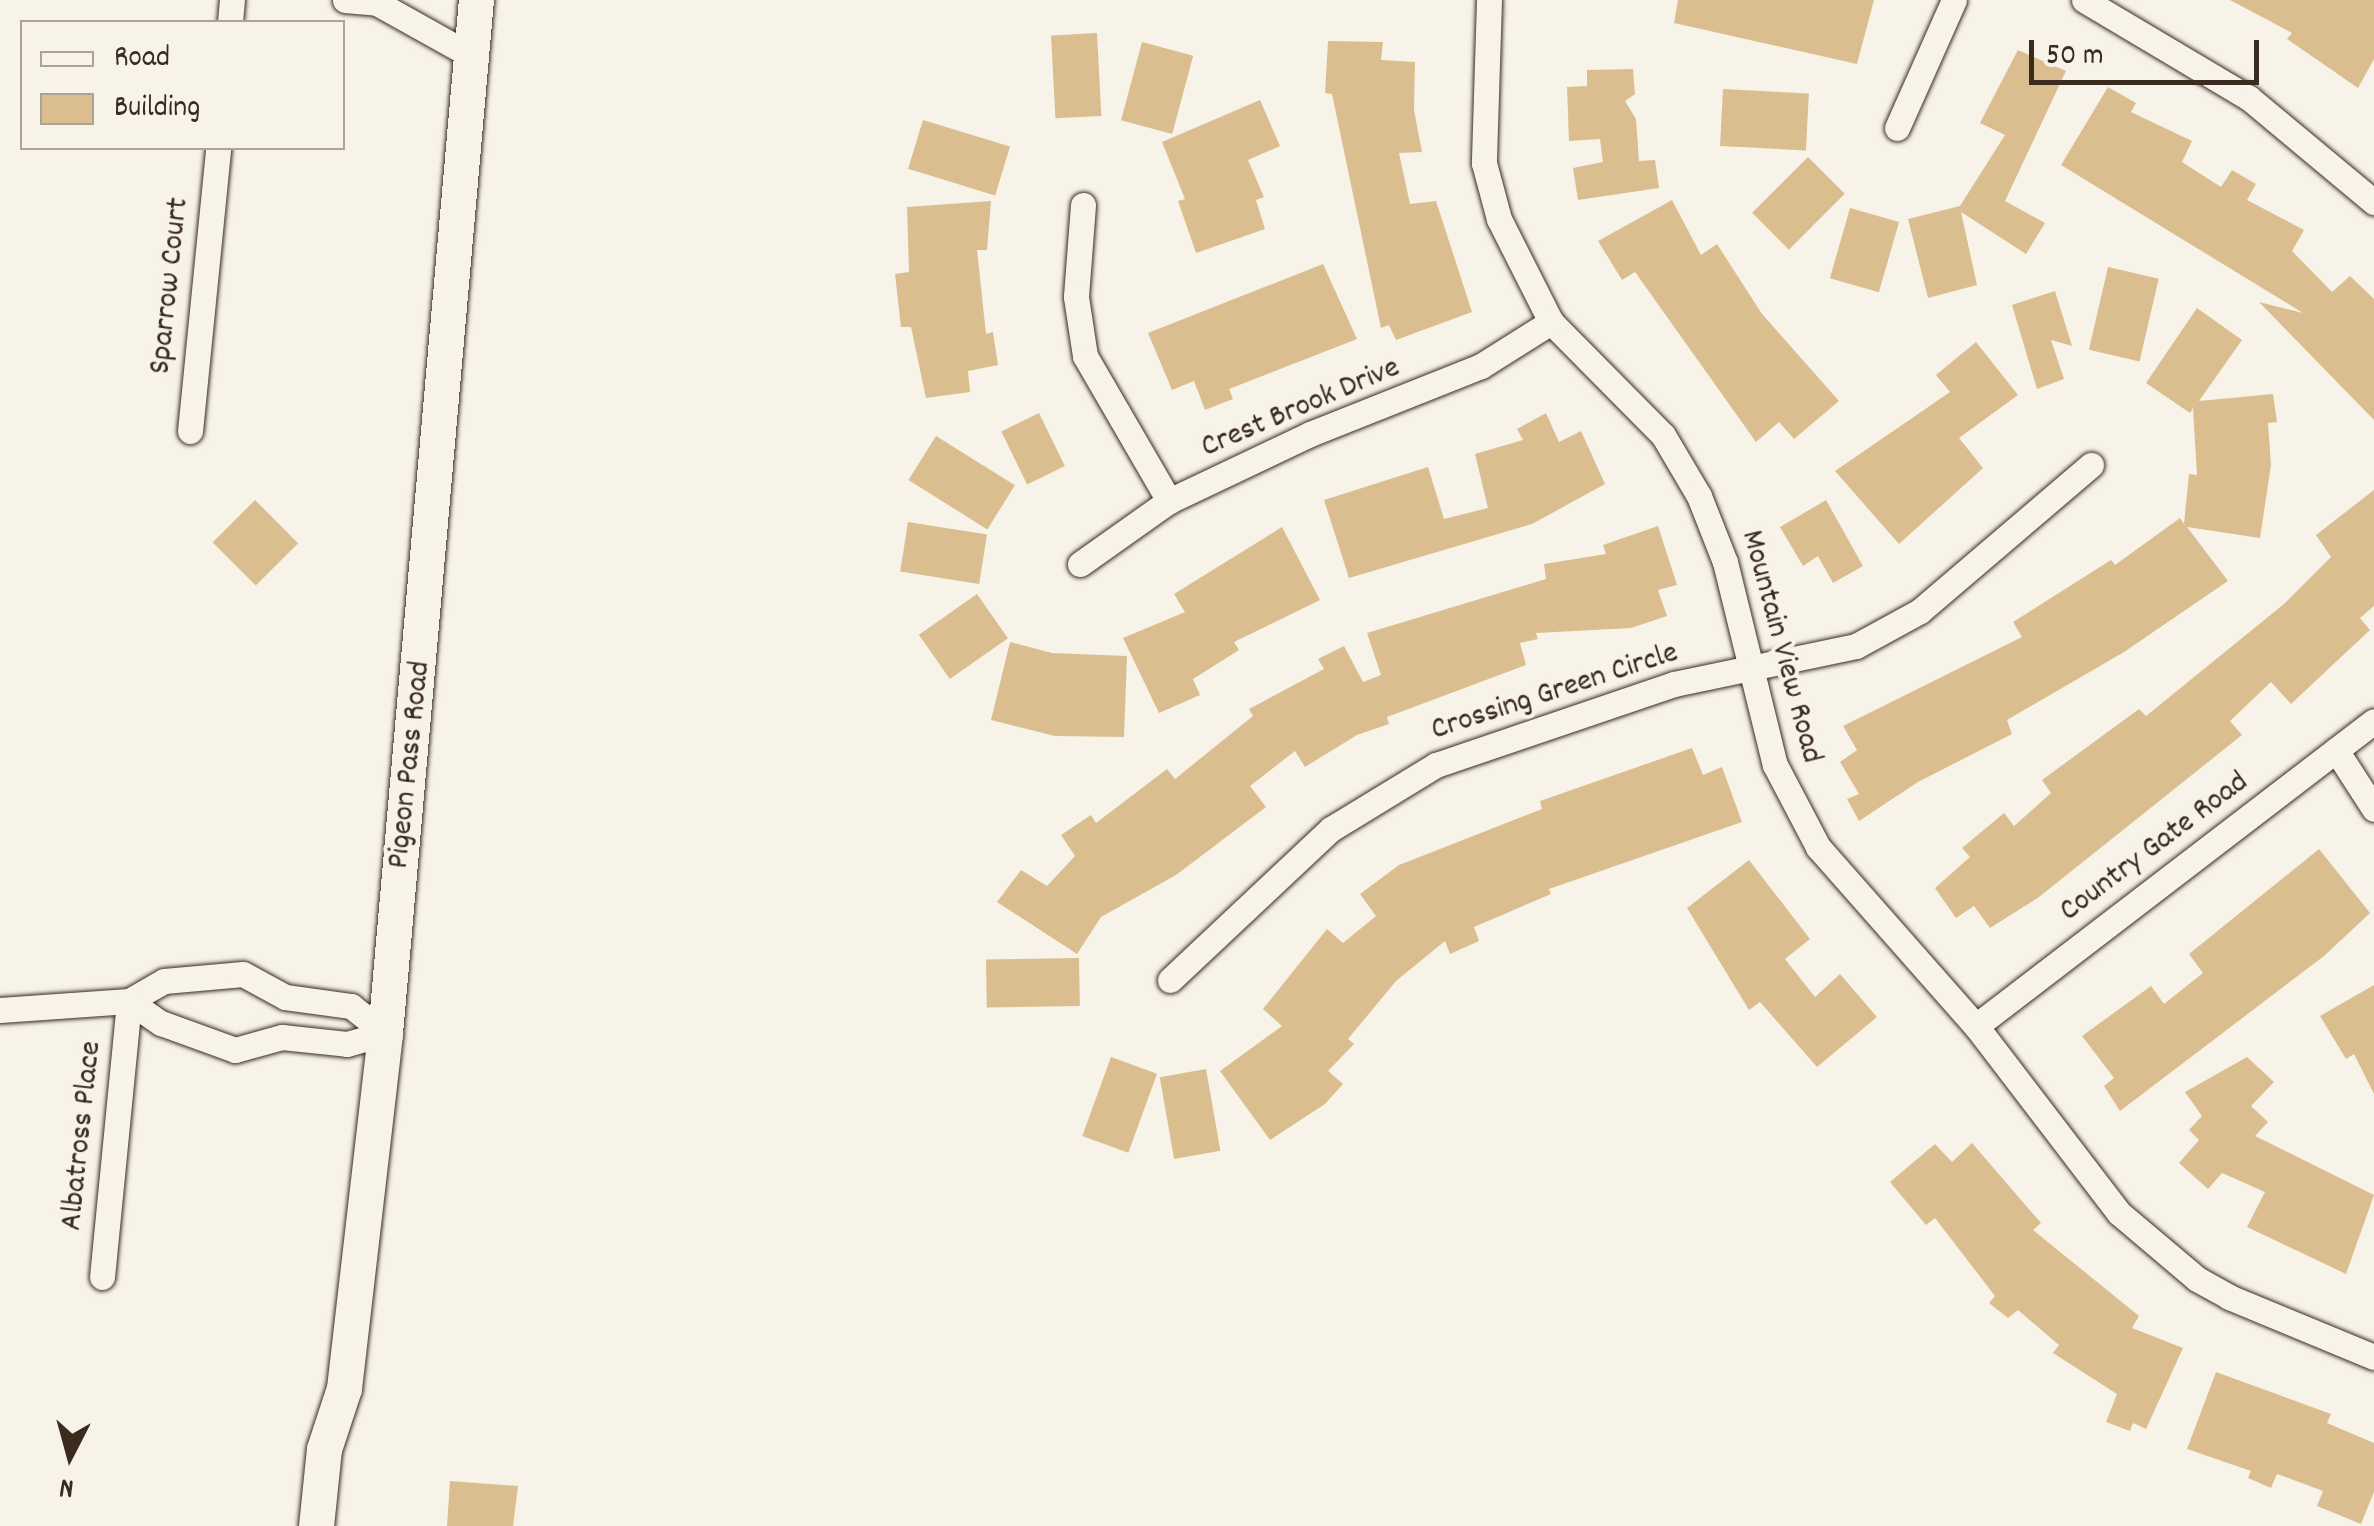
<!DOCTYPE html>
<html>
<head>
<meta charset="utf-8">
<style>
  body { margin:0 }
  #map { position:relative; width:2374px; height:1526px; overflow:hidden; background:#f7f3e8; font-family:Dekko,sans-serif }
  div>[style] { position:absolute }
  .building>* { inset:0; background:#dbbe8f; transform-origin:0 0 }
  .roads { filter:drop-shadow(0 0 2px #3b2a1e) drop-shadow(0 0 2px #3b2a1e) }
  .minor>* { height:25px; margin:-12.5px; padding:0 12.5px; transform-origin:12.5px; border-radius:12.5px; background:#f7f3e8 }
  .secondary>* { height:35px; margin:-17.5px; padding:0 17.5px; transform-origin:17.5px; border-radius:17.5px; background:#f7f3e8 }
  span { translate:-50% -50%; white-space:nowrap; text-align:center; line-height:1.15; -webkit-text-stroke:8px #f7f3e8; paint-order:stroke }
  .street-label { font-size:32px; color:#3b2a1e }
  .legend { position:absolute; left:20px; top:20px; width:325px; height:130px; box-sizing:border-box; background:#f7f3e8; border:2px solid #aca397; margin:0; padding:12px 18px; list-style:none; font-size:30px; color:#3b2a1e }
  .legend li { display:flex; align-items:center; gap:20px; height:50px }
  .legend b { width:50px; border:2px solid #aca397 }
  .north { position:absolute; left:20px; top:1406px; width:100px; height:100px; -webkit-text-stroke:8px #f7f3e8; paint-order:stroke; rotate:186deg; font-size:28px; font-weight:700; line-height:40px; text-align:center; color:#3b2a1e }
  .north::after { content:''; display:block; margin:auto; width:35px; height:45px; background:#3b2a1e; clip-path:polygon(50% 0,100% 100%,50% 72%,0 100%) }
  .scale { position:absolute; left:2029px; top:40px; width:230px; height:45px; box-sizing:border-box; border:5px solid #3b2a1e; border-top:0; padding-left:12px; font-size:30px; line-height:35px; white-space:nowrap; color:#3b2a1e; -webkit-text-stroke:8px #f7f3e8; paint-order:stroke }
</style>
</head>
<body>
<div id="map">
  <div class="building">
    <i style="clip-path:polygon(1678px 0,1874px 0,1857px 64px,1674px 23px)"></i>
    <i style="clip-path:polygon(2230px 0,2374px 0,2374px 59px,2358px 88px,2287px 39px,2292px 33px)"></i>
    <i style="left:1097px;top:33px;width:83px;height:46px;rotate:87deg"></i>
    <i style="clip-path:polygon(1328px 41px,1383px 42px,1381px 60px,1415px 62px,1414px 110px,1422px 152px,1399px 153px,1410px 204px,1436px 201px,1472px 312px,1396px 340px,1389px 325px,1381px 328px,1332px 94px,1325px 93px)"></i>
    <i style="left:1142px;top:42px;width:53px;height:81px;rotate:15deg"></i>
    <i style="clip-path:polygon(2018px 50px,2066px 71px,2005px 201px,2045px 223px,2026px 254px,1961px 212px,1977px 285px,1928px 298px,1908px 219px,1960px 206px,2005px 135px,1980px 123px)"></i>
    <i style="clip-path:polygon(1633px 69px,1635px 94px,1625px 101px,1636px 119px,1639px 161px,1655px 160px,1659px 188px,1578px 200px,1573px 168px,1603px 162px,1600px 139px,1569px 141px,1567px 87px,1587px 86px,1587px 70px)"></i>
    <i style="clip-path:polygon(2108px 87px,2136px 103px,2131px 112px,2192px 141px,2182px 162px,2221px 187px,2232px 170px,2256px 184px,2247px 200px,2304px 230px,2292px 251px,2332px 292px,2350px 276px,2374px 299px,2374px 420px,2259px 302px,2303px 313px,2061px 165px)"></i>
    <i style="left:1723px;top:89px;width:86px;height:57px;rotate:3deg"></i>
    <i style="clip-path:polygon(1260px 100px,1280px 146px,1248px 160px,1264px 197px,1256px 200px,1265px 229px,1196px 253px,1178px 201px,1185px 199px,1162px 142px)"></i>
    <i style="left:923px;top:120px;width:91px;height:51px;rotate:17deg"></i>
    <i style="left:1808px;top:157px;width:52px;height:79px;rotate:45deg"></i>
    <i style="clip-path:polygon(1672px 200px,1701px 255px,1717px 244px,1762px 314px,1839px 401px,1794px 439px,1779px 422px,1756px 442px,1635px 272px,1622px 280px,1598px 241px)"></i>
    <i style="clip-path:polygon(991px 201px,987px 250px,977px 250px,986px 334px,993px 332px,998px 365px,968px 371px,970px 392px,926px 398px,911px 327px,901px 327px,895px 274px,909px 272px,907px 207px)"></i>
    <i style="left:1850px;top:208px;width:51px;height:73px;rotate:16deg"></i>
    <i style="clip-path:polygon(1323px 264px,1357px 339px,1229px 389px,1233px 399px,1205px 410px,1194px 381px,1172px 390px,1148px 333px)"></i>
    <i style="left:2108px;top:267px;width:52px;height:85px;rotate:13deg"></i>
    <i style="clip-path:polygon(2055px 291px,2072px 346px,2051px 340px,2064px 379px,2037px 389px,2012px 305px)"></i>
    <i style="clip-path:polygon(2197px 308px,2242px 340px,2199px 401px,2273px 394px,2277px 422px,2268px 423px,2271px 465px,2260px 538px,2187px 527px,2228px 581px,2124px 652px,2007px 720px,2012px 734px,1918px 782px,1859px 821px,1847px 799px,1859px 794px,1840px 762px,1857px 750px,1843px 726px,2022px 637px,2013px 622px,2111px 560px,2115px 565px,2180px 518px,2184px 524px,2189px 474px,2197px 475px,2193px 408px,2190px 413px,2146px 383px)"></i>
    <i style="clip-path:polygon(1976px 342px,2018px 395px,1959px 438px,1983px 468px,1899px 544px,1835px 471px,1950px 392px,1936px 375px)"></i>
    <i style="left:1039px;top:413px;width:59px;height:42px;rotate:64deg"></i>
    <i style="clip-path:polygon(1546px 413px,1559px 442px,1581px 431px,1605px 484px,1532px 524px,1349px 578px,1324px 500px,1428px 467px,1444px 519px,1488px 508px,1475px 454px,1523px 440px,1517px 429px)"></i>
    <i style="left:936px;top:436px;width:93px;height:52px;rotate:32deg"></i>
    <i style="clip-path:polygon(2374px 490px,2374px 606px,2360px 618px,2370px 630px,2291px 704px,2271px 682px,2230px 721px,2242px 735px,2039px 897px,1990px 928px,1974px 906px,1956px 918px,1935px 888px,1970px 857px,1962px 848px,2004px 813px,2014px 826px,2051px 793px,2042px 780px,2139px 709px,2146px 716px,2284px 604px,2331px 557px,2316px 535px)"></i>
    <i style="left:255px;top:500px;width:61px;height:60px;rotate:45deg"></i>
    <i style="clip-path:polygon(1826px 500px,1863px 566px,1833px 583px,1818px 556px,1803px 566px,1780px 527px)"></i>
    <i style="left:908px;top:522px;width:80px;height:50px;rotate:9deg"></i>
    <i style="clip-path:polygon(1658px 526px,1677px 585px,1658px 590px,1667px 616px,1631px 628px,1536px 633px,1538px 639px,1520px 643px,1526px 665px,1387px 717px,1389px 724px,1357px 735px,1305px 767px,1295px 751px,1250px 786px,1266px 807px,1176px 875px,1101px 917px,1077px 954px,997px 902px,1021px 870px,1047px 886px,1075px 856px,1061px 835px,1091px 815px,1096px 823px,1167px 769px,1175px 779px,1253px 716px,1249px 709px,1324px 669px,1318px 659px,1344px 646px,1363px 682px,1381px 675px,1367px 633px,1546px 579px,1544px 564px,1606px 554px,1603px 545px)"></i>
    <i style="clip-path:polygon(1282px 527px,1320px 600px,1234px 642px,1239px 650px,1193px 679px,1200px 695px,1159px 713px,1123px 638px,1185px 612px,1174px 594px)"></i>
    <i style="left:977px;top:594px;width:54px;height:71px;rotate:55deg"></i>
    <i style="clip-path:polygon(1010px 642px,1052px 653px,1127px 656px,1124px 737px,1055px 736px,991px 720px)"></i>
    <i style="clip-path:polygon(1692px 748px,1703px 775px,1722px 767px,1742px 822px,1549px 889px,1551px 894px,1474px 927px,1479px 941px,1450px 954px,1445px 941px,1396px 981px,1348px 1039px,1354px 1044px,1328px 1071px,1343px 1084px,1325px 1104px,1270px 1140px,1220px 1071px,1282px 1026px,1263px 1009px,1327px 929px,1343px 943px,1376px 916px,1360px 894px,1399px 865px,1542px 809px,1540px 801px)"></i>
    <i style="clip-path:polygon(2319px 849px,2370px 913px,2324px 956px,2120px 1111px,2104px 1086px,2114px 1078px,2082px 1036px,2151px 986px,2164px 1004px,2203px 973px,2189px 954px)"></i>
    <i style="clip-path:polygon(1749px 860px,1810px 939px,1785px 959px,1815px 997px,1840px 974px,1877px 1017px,1817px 1067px,1760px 1002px,1749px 1010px,1687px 908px)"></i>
    <i style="left:1079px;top:958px;width:48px;height:93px;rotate:89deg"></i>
    <i style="clip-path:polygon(2374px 985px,2374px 1094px,2354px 1054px,2346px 1059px,2320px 1016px)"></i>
    <i style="left:1111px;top:1057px;width:49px;height:84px;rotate:20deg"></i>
    <i style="clip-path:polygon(2247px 1057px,2274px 1082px,2251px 1106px,2268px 1122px,2255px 1136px,2374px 1195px,2346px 1274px,2247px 1227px,2265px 1192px,2222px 1173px,2208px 1189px,2179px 1163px,2199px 1140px,2189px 1130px,2202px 1116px,2185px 1092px)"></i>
    <i style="left:1206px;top:1069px;width:83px;height:47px;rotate:80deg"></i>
    <i style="clip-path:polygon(1972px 1143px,2041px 1223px,2033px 1230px,2139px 1316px,2132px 1328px,2183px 1348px,2146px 1429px,2133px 1423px,2130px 1431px,2106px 1422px,2117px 1394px,2053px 1353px,2059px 1345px,2018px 1310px,2008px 1318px,1989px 1303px,1995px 1296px,1935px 1218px,1926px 1225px,1890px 1182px,1935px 1144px,1952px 1162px)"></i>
    <i style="clip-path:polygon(2216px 1372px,2331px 1414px,2327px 1423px,2374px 1443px,2374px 1492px,2361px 1524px,2317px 1506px,2323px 1491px,2277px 1474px,2271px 1488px,2248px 1478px,2251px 1471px,2187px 1449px)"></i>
    <i style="clip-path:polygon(450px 1481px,518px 1486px,513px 1526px,447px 1526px)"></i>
  </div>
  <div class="roads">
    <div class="minor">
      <i style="left:345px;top:0;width:32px;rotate:5deg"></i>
      <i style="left:377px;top:3px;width:109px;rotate:29.2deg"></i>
      <i style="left:1489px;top:0;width:163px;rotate:91.8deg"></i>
      <i style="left:1484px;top:163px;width:58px;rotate:75deg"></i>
      <i style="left:1499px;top:219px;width:115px;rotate:63.2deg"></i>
      <i style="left:1551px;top:322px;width:159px;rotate:45.3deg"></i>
      <i style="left:1663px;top:435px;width:71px;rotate:59.5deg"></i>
      <i style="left:1699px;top:496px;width:71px;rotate:68.5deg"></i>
      <i style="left:1725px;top:562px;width:209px;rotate:76.2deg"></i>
      <i style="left:1775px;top:765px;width:93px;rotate:62.3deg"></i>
      <i style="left:1818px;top:847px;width:239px;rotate:48.6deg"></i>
      <i style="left:1976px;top:1026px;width:235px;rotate:52.6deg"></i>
      <i style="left:2119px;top:1213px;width:102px;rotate:40.2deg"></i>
      <i style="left:2197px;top:1279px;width:37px;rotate:29deg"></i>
      <i style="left:2229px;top:1297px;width:157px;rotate:22.5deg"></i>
      <i style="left:2084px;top:0;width:192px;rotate:30.7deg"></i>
      <i style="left:2249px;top:98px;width:163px;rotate:39.8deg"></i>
      <i style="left:230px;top:22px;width:22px;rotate:-85deg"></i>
      <i style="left:1897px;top:128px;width:140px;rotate:-66deg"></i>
      <i style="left:1083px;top:205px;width:92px;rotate:94.4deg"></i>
      <i style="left:1076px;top:297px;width:60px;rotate:81.3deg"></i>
      <i style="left:1085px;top:356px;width:168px;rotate:59.9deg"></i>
      <i style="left:190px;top:431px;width:284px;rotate:-84.3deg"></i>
      <i style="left:1080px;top:564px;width:109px;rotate:-35.3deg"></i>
      <i style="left:1169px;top:501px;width:156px;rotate:-25.4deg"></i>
      <i style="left:1310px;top:434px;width:184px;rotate:-21.7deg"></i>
      <i style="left:1481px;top:366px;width:83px;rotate:-32.2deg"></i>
      <i style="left:2336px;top:750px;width:70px;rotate:57.2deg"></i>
      <i style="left:1170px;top:980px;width:221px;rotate:-43.2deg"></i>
      <i style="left:1331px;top:829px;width:123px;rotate:-31.4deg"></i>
      <i style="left:1436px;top:765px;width:251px;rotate:-18.8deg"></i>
      <i style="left:1674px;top:684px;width:186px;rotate:-11.8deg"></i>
      <i style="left:1856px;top:646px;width:73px;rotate:-28.7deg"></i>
      <i style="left:1920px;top:611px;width:225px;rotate:-40.5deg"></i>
      <i style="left:129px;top:1001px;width:39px;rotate:35deg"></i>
      <i style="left:161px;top:1023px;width:79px;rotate:20deg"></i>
      <i style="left:235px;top:1050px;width:49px;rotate:-15.5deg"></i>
      <i style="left:282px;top:1037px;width:65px;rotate:6.1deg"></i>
      <i style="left:347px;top:1044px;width:40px;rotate:-16deg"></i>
      <i style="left:0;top:1010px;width:129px;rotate:-4deg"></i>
      <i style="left:129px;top:1001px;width:40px;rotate:-29.7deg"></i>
      <i style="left:164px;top:981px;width:79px;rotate:-5.1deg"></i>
      <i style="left:243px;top:974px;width:48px;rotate:28.7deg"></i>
      <i style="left:285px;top:997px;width:67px;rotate:7.8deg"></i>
      <i style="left:351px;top:1006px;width:43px;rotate:38.5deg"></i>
      <i style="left:1976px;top:1026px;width:501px;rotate:-37.46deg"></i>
      <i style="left:102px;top:1277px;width:277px;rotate:-84.4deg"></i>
    </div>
    <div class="secondary">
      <i style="left:316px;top:1526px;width:77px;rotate:-84.1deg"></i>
      <i style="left:324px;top:1449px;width:64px;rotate:-71.8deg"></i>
      <i style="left:344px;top:1388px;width:357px;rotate:-83.4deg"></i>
      <i style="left:385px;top:1033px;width:1037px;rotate:-84.97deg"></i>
    </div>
  </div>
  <div class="street-label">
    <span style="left:171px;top:286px;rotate:-84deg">Sparrow Court</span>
    <span style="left:1301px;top:409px;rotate:-23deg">Crest Brook Drive</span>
    <span style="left:1780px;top:647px;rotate:75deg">Mountain View Road</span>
    <span style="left:1555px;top:693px;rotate:-18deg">Crossing Green Circle</span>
    <span style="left:411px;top:765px;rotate:-84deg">Pigeon Pass Road</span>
    <span style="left:2155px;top:848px;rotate:-37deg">Country Gate Road</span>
    <span style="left:83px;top:1136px;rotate:-84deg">Albatross Place</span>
  </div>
  <ul class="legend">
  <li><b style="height:12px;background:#f7f3e8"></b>Road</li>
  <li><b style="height:28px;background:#dbbe8f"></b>Building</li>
  </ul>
  <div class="north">N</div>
  <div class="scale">50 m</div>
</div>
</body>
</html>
